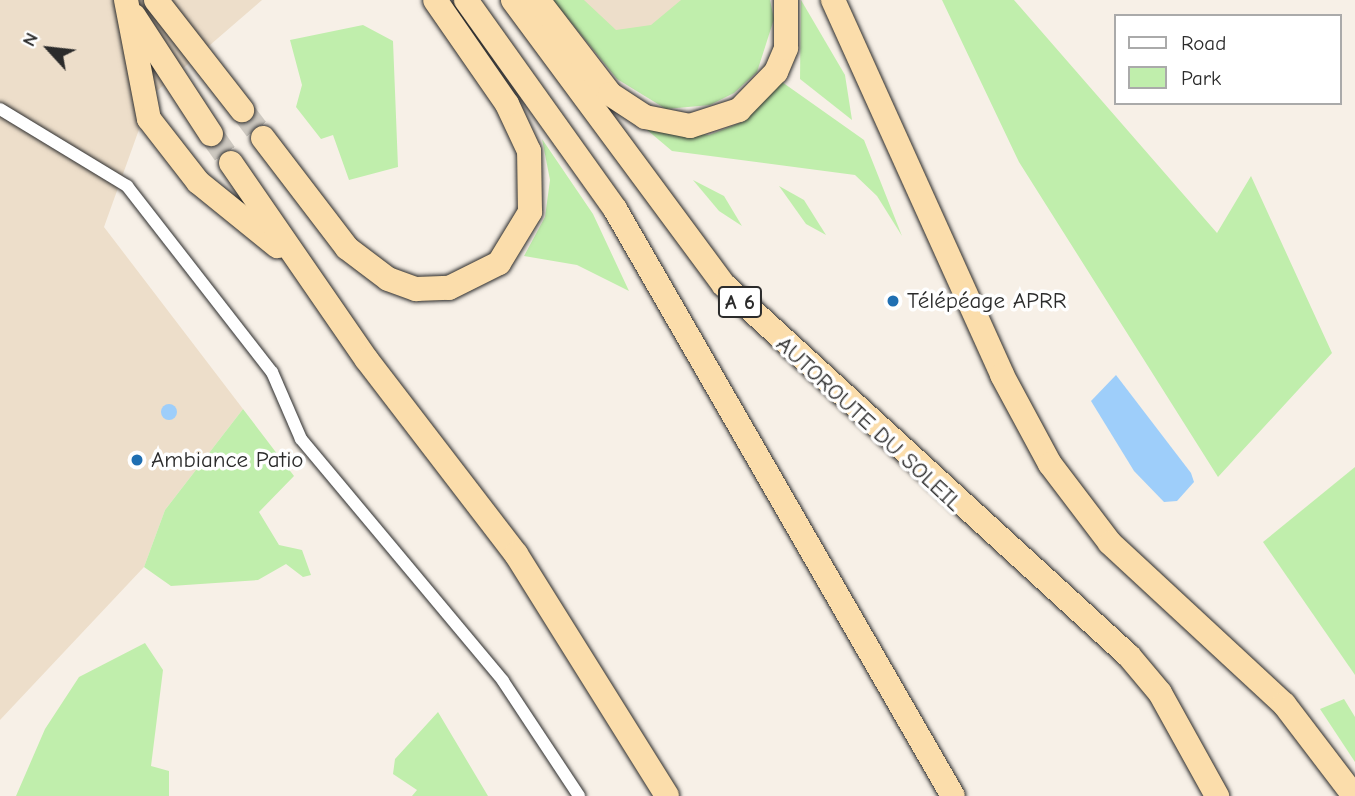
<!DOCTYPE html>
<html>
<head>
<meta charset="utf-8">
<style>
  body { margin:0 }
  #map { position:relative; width:1355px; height:796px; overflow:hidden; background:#f7f0e7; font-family:"Comic Neue",sans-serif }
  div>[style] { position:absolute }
  .built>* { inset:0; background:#eddeca }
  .green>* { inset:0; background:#c0eeac }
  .water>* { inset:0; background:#9ecefa }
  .round { border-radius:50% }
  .highway-tunnel>* { height:24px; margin-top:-12px; transform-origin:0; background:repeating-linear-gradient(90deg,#cec9c1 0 24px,transparent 0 36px) }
  .roads { filter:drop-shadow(0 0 2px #2b2b2b) drop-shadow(0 0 2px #2b2b2b) }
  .street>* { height:12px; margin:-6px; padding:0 6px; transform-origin:6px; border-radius:6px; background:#fff }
  .highway>* { height:24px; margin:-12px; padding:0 12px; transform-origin:12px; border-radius:12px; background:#fbddab }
  .dots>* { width:19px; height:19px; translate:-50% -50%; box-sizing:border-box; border:4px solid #fff; border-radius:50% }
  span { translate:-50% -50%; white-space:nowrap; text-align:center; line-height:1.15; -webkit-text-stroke:7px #fff; paint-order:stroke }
  .shield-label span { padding:2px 5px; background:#fff; border:2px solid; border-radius:5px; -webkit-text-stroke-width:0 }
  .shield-label { font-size:21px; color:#2b2b2b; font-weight:700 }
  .poi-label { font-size:23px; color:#2b2b2b }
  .left { translate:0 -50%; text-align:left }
  .street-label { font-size:23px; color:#2b2b2b }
  .legend { position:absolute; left:1114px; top:14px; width:228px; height:91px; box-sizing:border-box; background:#fff; border:2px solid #aaa; margin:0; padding:9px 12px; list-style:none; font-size:21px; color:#2b2b2b }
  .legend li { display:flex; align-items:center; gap:14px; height:35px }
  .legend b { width:35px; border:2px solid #aaa }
  .north { position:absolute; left:14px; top:14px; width:70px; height:70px; -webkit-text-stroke:5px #fff; paint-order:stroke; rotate:297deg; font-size:19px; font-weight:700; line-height:28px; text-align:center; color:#2b2b2b }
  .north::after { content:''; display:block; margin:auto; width:24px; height:32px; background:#2b2b2b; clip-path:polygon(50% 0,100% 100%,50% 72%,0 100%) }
</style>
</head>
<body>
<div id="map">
  <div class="built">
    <i style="clip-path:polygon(0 0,262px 0,151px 96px,104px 227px,243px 409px,165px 510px,144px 567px,0 720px)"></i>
    <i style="clip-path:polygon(570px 0,709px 0,622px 41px)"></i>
  </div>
  <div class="green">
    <i style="clip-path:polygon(553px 0,584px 0,616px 30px,651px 25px,681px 0,770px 0,774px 19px,757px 72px,734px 93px,710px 105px,666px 109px,617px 79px)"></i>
    <i style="clip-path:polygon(801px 0,845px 75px,852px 120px,800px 79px)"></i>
    <i style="clip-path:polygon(942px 0,1014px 0,1217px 233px,1251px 176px,1332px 353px,1218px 477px,1019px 162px)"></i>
    <i style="clip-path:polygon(363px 25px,393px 41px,398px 167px,349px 180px,333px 135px,321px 139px,296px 107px,302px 85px,290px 40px)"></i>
    <i style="clip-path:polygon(782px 82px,864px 140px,902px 236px,877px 196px,855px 175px,672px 151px,646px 129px,709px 135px,745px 121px)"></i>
    <i style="clip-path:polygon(542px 139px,593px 214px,629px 291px,577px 265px,524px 256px,545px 217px,550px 180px)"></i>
    <i style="clip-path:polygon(693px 180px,724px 196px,742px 226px,719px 211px)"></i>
    <i style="clip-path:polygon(779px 186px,804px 200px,826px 235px,806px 224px)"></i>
    <i style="clip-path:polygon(243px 409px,294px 476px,259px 512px,279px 545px,302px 550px,311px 575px,303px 577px,286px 564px,258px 580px,171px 586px,144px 567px,165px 510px)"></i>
    <i style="clip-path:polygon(1355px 467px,1355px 675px,1263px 542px)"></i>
    <i style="clip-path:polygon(145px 643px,163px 670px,151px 766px,169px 771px,169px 796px,16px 796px,45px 729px,79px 677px)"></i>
    <i style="clip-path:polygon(1344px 699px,1355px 717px,1355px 762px,1320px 709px)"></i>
    <i style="clip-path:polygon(438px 712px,488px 796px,412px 796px,417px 790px,393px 774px,395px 759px)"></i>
  </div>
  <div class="water">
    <i style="clip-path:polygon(1116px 375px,1191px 473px,1194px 482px,1177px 501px,1164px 502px,1134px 471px,1091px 401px)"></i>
    <i class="round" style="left:161px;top:404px;width:16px;height:16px"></i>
  </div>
  <div class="highway-tunnel">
    <i style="left:242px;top:110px;width:35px;rotate:53deg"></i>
    <i style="left:211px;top:134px;width:35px;rotate:55deg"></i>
  </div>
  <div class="roads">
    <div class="street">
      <i style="left:0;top:109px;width:149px;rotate:31.2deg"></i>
      <i style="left:127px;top:186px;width:236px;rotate:52.1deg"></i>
      <i style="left:272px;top:372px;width:73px;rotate:66.6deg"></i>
      <i style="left:301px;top:439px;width:315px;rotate:50.1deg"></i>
      <i style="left:503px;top:681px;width:138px;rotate:56.5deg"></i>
    </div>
    <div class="highway">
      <i style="left:126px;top:0;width:121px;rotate:79.1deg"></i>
      <i style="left:149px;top:119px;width:80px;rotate:52.1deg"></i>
      <i style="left:198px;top:182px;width:102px;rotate:39deg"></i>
      <i style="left:156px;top:0;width:140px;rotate:52deg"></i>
      <i style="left:466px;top:0;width:257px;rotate:54.5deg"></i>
      <i style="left:615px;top:209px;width:677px;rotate:60.07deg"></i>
      <i style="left:513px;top:0;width:355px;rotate:53.5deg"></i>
      <i style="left:724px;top:285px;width:549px;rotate:42.49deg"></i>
      <i style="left:1129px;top:656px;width:48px;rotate:50deg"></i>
      <i style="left:1160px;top:693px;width:118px;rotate:61deg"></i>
      <i style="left:538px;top:0;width:118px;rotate:52.5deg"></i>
      <i style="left:610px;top:94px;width:42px;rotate:33.3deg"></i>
      <i style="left:645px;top:117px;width:46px;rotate:11.3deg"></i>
      <i style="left:690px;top:126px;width:52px;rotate:-18.1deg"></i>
      <i style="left:739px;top:110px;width:53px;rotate:-45.8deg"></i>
      <i style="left:776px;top:72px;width:26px;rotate:-67deg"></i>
      <i style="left:786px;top:48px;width:48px;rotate:-90deg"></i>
      <i style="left:833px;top:0;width:411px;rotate:65.7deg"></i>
      <i style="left:1002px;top:375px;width:101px;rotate:61.7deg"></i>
      <i style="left:1050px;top:464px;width:99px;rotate:52.8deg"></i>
      <i style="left:1110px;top:543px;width:237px;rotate:42.8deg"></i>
      <i style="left:1284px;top:704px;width:116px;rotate:52.7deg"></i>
      <i style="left:134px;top:16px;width:141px;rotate:56.9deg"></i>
      <i style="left:263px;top:138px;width:138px;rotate:52.6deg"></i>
      <i style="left:347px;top:248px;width:51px;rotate:37.1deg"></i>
      <i style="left:388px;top:279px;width:30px;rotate:20deg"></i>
      <i style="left:416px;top:289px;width:33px;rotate:-2deg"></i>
      <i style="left:449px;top:288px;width:56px;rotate:-26.6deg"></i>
      <i style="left:499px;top:263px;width:60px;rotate:-58.7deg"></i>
      <i style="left:530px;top:212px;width:61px;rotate:-90.9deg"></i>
      <i style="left:529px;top:151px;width:52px;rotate:-115.1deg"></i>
      <i style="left:507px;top:104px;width:126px;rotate:-124.7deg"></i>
      <i style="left:231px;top:163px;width:239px;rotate:55.4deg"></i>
      <i style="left:367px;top:360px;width:245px;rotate:52.5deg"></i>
      <i style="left:516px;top:554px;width:285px;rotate:58deg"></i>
    </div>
  </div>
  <div class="dots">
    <i style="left:893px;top:301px;background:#1f6fb2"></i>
    <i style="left:137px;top:460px;background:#1f6fb2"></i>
  </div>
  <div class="shield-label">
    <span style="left:740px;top:302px">A 6</span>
  </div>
  <div class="poi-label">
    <span class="left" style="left:907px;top:301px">Télépéage APRR</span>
    <span class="left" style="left:151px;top:460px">Ambiance Patio</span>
  </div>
  <div class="street-label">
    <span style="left:869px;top:424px;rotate:43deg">AUTOROUTE DU SOLEIL</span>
  </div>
  <ul class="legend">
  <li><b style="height:9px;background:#fff"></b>Road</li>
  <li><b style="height:19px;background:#c0eeac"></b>Park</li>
  </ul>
  <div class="north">N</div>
</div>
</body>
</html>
